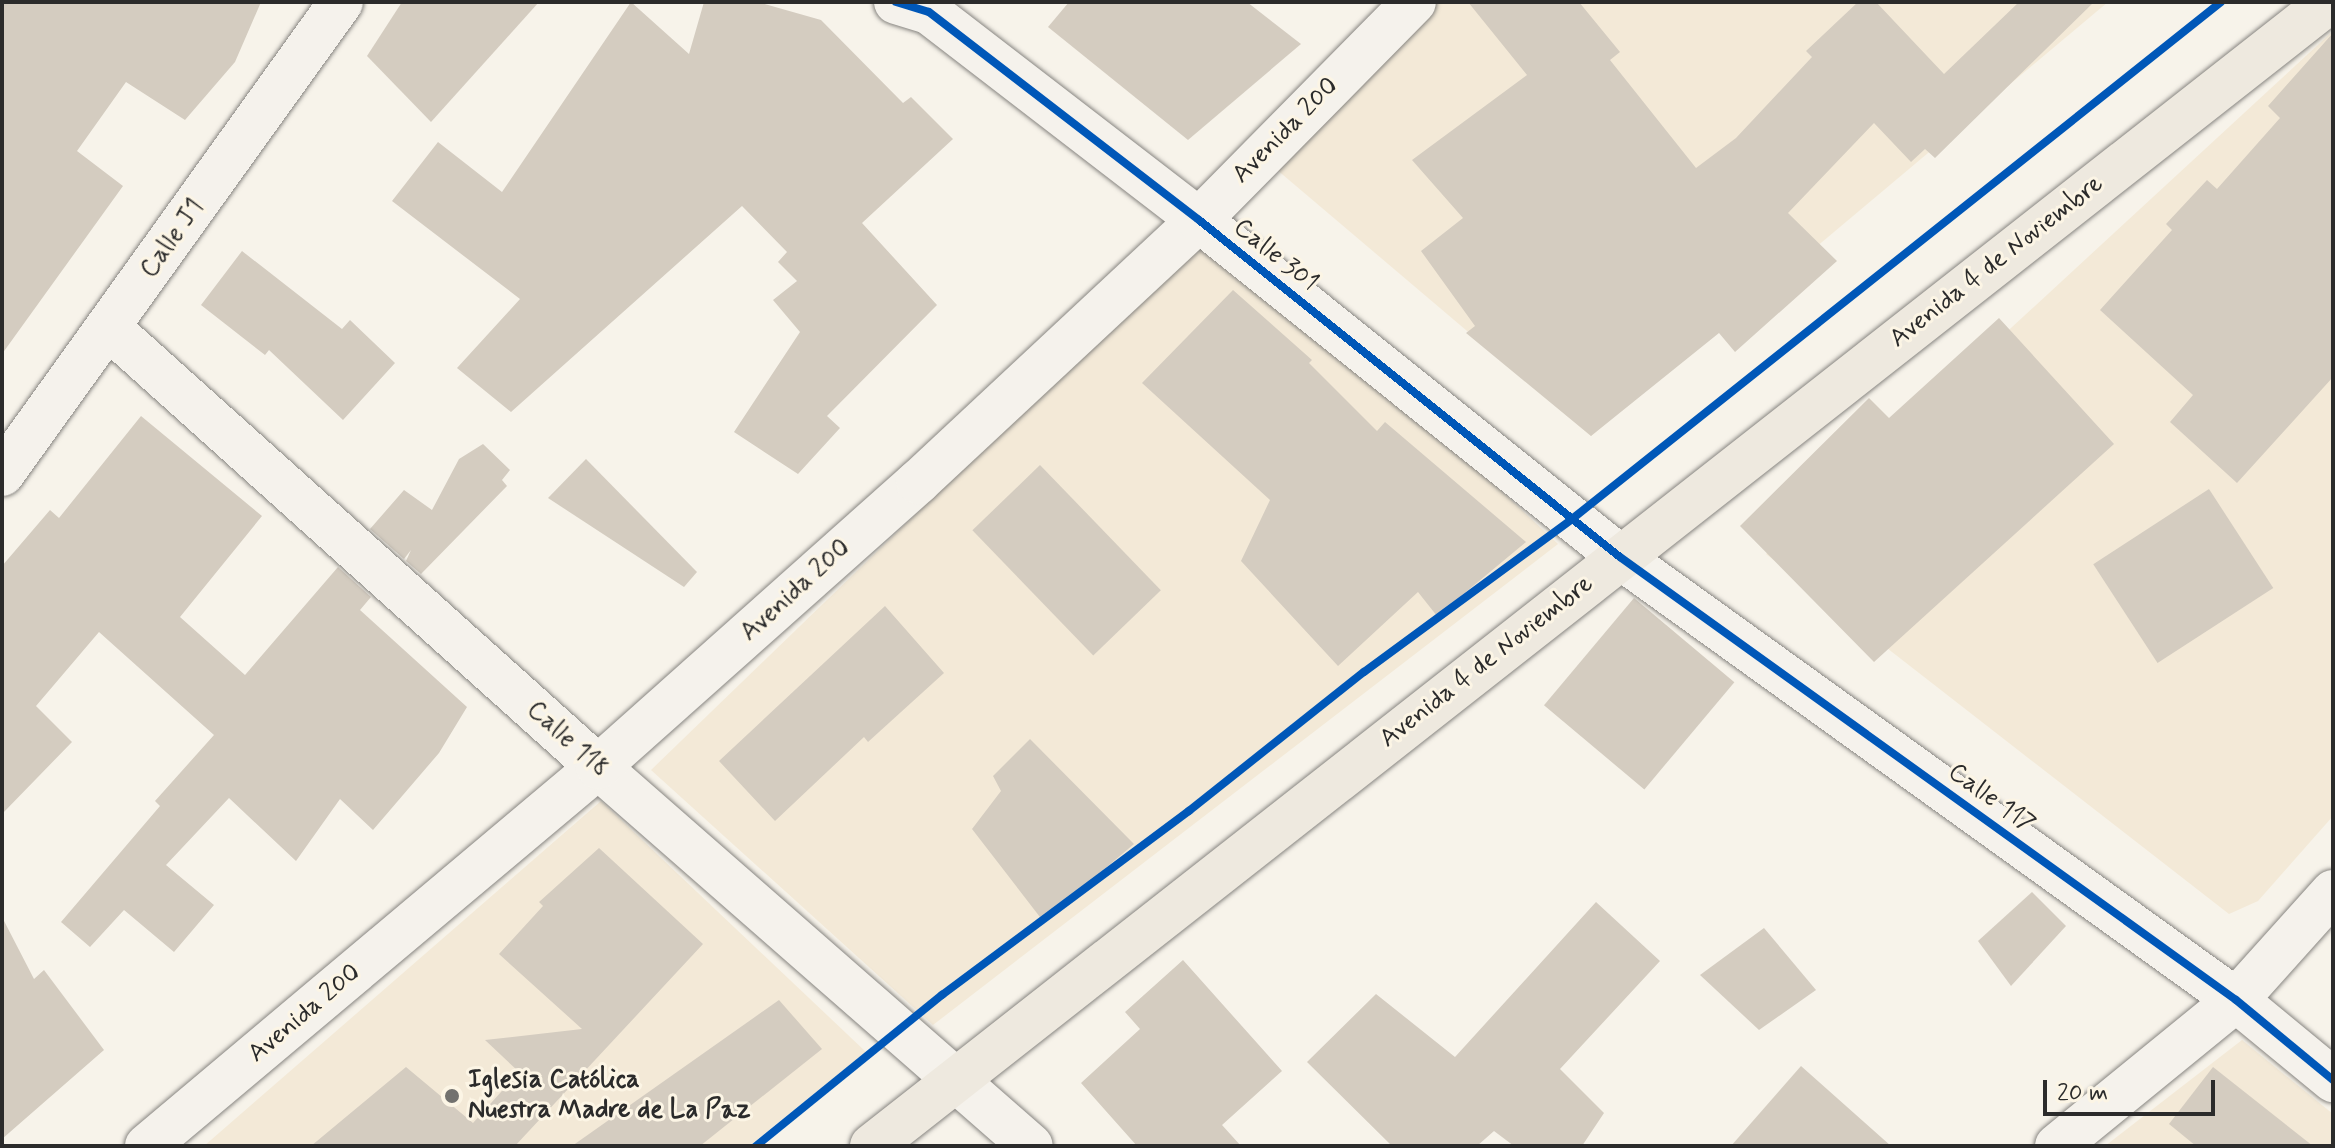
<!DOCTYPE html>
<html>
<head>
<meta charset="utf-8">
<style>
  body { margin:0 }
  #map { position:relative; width:2335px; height:1148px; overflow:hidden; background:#f7f3ea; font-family:Mynerve,sans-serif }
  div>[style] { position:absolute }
  .built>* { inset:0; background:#f3e9d7 }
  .building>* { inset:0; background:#d4ccc0; transform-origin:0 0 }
  .roads { filter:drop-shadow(0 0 2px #878581) drop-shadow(0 0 2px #878581) }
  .minor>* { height:44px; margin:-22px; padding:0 22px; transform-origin:22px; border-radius:22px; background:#f5f2ec }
  .primary>* { height:44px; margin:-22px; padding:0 22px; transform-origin:22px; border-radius:22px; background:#eee9df }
  .cycleway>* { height:8px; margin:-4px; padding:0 4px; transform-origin:4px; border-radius:4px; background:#0057b8 }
  .dots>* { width:22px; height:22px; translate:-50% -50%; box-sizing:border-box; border:4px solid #fcf5e5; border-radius:50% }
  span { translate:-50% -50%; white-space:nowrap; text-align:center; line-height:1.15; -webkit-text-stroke:6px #fcf5e5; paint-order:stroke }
  .street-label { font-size:26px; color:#2b2b2b }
  .poi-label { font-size:26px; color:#2b2b2b; font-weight:700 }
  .left { translate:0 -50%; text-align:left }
  .frame { position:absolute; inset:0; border:4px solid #2b2b2b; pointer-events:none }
  .scale { position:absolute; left:2043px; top:1080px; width:172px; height:36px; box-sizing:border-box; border:4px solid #2b2b2b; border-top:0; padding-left:10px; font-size:24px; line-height:28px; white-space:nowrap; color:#2b2b2b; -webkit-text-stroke:6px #fcf5e5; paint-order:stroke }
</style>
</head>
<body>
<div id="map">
  <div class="built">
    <i style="clip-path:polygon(1438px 2px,2108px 2px,1591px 436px,1276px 169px)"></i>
    <i style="clip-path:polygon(2333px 31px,2333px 816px,2258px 901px,2229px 914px,1766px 554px)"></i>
    <i style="clip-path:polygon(1216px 224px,1558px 544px,933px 1025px,651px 770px)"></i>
    <i style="clip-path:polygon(601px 801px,866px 1052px,749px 1146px,204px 1146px)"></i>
    <i style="clip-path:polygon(2242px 1040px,2333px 1114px,2333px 1146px,2105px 1146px)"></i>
  </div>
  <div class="building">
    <i style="clip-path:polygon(2px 2px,261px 2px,235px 62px,185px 120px,126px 82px,77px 151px,123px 186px,2px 354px)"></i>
    <i style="clip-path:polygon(402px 2px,539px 2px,431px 122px,367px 56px)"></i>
    <i style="clip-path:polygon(631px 2px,689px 54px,704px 2px,758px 2px,821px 20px,903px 103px,911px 97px,953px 139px,862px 223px,937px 305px,827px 416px,840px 428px,798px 474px,734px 432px,800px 332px,773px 300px,797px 281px,778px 262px,787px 252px,742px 206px,511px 412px,457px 368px,520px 299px,392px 201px,438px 142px,502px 192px)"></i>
    <i style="clip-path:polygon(1069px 2px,1247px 2px,1301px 44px,1188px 140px,1048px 27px)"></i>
    <i style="clip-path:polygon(1468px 2px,1579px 2px,1620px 52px,1610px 60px,1696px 168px,1736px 138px,1812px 57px,1806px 51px,1858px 2px,1876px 2px,1944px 74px,2019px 2px,2094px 2px,1935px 158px,1925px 149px,1911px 162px,1874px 123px,1788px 213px,1837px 261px,1735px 352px,1719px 333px,1591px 436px,1466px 333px,1475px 326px,1421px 251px,1463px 218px,1412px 160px,1527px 75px)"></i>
    <i style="clip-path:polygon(2333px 33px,2333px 377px,2237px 483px,2170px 422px,2193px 395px,2100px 310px,2172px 230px,2166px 224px,2207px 180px,2217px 189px,2280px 118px,2268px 106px)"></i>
    <i style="clip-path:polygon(242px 251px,342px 329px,350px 320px,395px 363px,343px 420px,269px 350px,265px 355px,201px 305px)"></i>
    <i style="clip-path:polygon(1233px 290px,1312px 360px,1309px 363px,1377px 431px,1385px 422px,1526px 542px,1437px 616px,1418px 592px,1338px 666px,1241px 561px,1270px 500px,1142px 383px)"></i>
    <i style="clip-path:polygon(1999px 318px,2114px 444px,1874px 662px,1740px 526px,1869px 398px,1889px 418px)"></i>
    <i style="clip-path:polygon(141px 416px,262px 516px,180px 617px,245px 675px,338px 567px,371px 597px,360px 610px,467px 707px,439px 753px,373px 830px,340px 799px,296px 861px,229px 798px,166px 865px,214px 905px,174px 952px,124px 910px,90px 947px,61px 922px,160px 806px,155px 801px,214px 735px,99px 632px,36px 706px,72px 742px,2px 814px,2px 566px,50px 510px,59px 518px)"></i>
    <i style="clip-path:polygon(483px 444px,510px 470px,502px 480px,507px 486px,421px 574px,406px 561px,411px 550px,404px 559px,370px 529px,404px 490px,432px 510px,459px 459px)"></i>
    <i style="clip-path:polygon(586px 459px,697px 572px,684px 587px,548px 498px)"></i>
    <i style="left:1040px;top:465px;width:174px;height:94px;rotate:46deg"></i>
    <i style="left:2209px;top:489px;width:118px;height:138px;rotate:57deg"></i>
    <i style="left:1634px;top:598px;width:131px;height:140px;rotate:40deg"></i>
    <i style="clip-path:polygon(885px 606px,944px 673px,868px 742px,864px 737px,775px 821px,719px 761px)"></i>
    <i style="clip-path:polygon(1030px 739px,1134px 844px,1043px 921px,972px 829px,1001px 791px,993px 776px)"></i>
    <i style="clip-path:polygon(599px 848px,703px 944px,515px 1146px,311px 1146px,406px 1067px,473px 1123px,519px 1072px,485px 1040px,582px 1029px,499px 954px,543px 906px,539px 902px)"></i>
    <i style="clip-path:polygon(2032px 892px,2066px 926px,2011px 986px,1978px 941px)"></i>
    <i style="clip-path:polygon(1596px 902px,1660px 961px,1560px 1069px,1604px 1113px,1582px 1146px,1514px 1146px,1494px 1131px,1477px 1146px,1392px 1146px,1307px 1062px,1376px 994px,1455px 1057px)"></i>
    <i style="clip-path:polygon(2px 917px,34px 979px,44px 970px,104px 1050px,2px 1139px)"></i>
    <i style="clip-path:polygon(1764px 928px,1816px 990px,1759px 1030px,1700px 975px)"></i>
    <i style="clip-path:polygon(1183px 960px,1282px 1071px,1222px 1125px,1241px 1146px,1137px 1146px,1081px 1083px,1140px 1029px,1125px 1012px)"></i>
    <i style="clip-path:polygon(779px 1000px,822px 1049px,700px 1146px,572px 1146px)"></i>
    <i style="clip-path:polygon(1801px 1066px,1891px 1146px,1731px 1146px)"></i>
    <i style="clip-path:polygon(2213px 1067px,2313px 1146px,2196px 1146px,2169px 1124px)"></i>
  </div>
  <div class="roads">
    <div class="minor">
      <i style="left:896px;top:2px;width:34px;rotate:17deg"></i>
      <i style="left:929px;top:12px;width:341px;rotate:37.6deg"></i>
      <i style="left:1199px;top:220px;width:539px;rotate:38.68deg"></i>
      <i style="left:1620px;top:557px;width:759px;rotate:35.72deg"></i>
      <i style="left:2236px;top:1000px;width:126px;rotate:39.5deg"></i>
      <i style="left:109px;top:328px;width:657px;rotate:41.92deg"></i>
      <i style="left:598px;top:767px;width:575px;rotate:41.2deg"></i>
      <i style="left:2px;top:474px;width:581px;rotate:-54.31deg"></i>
      <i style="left:147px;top:1146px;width:589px;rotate:-40.04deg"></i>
      <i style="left:598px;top:767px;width:429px;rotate:-41.7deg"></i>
      <i style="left:918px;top:482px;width:384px;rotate:-43deg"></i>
      <i style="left:1199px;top:220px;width:306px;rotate:-45.4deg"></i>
      <i style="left:2057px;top:1146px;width:231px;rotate:-39.2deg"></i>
      <i style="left:2236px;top:1000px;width:145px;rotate:-48.1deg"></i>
    </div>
    <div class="primary">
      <i style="left:872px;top:1146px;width:1852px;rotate:-38.14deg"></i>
    </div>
  </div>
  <div class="cycleway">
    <i style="left:896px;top:2px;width:34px;rotate:17deg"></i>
    <i style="left:929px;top:12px;width:341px;rotate:37.6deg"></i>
    <i style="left:1199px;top:220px;width:539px;rotate:38.68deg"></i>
    <i style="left:1620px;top:557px;width:759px;rotate:35.72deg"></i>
    <i style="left:2236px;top:1000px;width:126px;rotate:39.5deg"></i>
    <i style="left:756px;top:1146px;width:240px;rotate:-39.1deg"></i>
    <i style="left:942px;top:995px;width:308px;rotate:-36.7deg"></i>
    <i style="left:1189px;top:811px;width:223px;rotate:-38.5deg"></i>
    <i style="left:1364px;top:672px;width:258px;rotate:-36.3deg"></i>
    <i style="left:1572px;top:519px;width:830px;rotate:-38.54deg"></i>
  </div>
  <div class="dots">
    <i style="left:452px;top:1096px;background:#72716e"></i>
  </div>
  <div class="street-label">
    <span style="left:1286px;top:131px;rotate:-45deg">Avenida 200</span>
    <span style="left:173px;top:239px;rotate:-55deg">Calle J1</span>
    <span style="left:1275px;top:256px;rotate:39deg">Calle 301</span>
    <span style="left:1997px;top:262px;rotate:-38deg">Avenida 4 de Noviembre</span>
    <span style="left:796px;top:591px;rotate:-42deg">Avenida 200</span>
    <span style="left:1487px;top:662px;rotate:-38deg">Avenida 4 de Noviembre</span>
    <span style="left:567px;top:740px;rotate:42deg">Calle 118</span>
    <span style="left:1991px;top:799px;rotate:36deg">Calle 117</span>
    <span style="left:305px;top:1014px;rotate:-40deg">Avenida 200</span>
  </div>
  <div class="poi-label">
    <span class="left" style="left:468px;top:1096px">Iglesia Católica<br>Nuestra Madre de La Paz</span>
  </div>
  <div class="frame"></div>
  <div class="scale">20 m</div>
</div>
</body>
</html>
